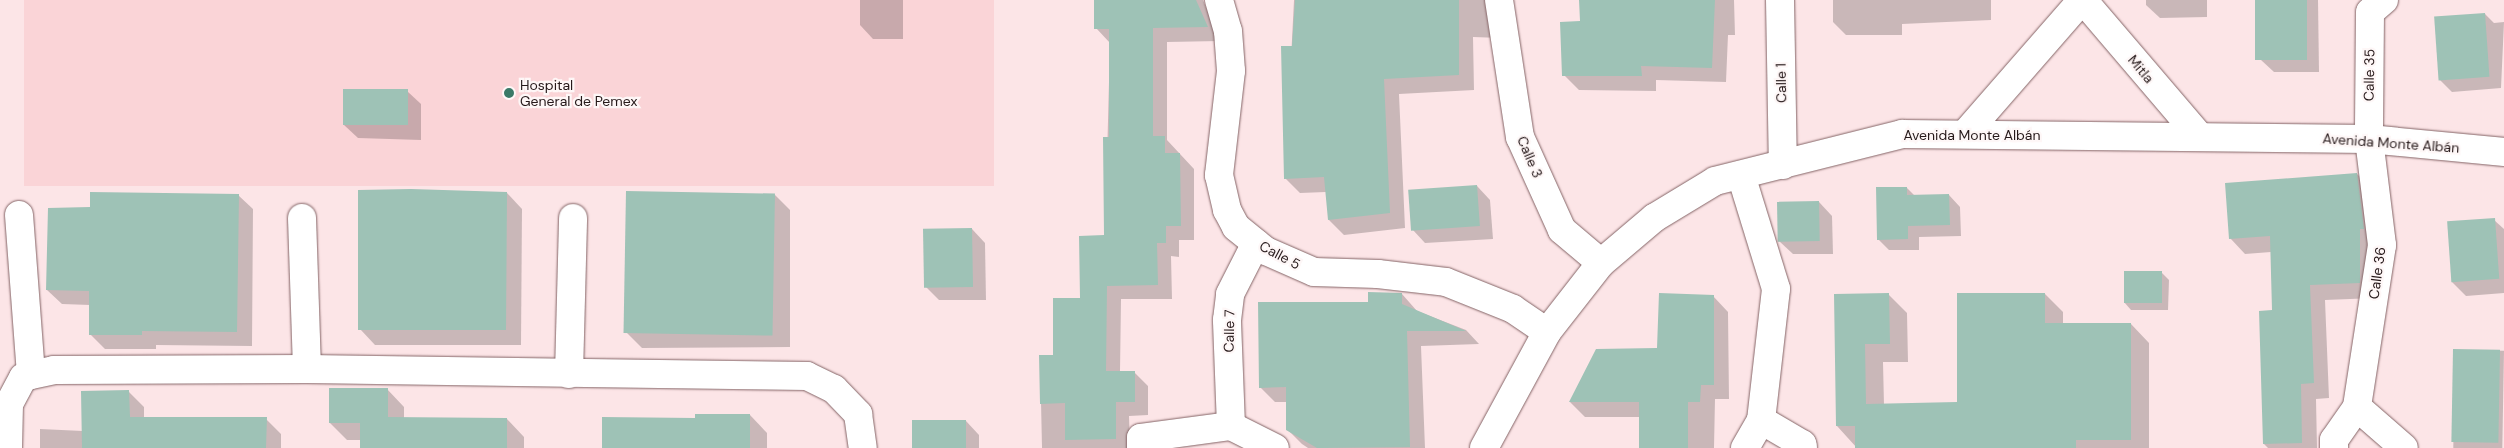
<!DOCTYPE html>
<html>
<head>
<meta charset="utf-8">
<style>
  body { margin:0 }
  #map { position:relative; width:2504px; height:448px; overflow:hidden; background:#fce5e7; font-family:"DM Sans",sans-serif }
  div>[style] { position:absolute }
  .built>* { inset:0; background:#fad4d7; transform-origin:0 0 }
  .shadow>* { inset:0; background:#0003; transform-origin:0 0 }
  .building>* { inset:0; background:#9ec2b6; transform-origin:0 0 }
  .roads { filter:drop-shadow(0 0 1px #846466) drop-shadow(0 0 1px #846466) }
  .minor>* { height:28px; margin:-14px; padding:0 14px; transform-origin:14px; border-radius:14px; background:#fff }
  .dots>* { width:14px; height:14px; translate:-50% -50%; box-sizing:border-box; border:2px solid #fef7f7; border-radius:50% }
  span { translate:-50% -50%; white-space:nowrap; text-align:center; line-height:1.15; -webkit-text-stroke:4.5px #fef7f7; paint-order:stroke }
  .street-label { font-size:14px; color:#26191a }
  .poi-label { font-size:14px; color:#26191a }
  .left { translate:0 -50%; text-align:left }
</style>
</head>
<body>
<div id="map">
  <div class="built">
    <i style="left:24px;top:0;width:970px;height:186px"></i>
  </div>
  <div class="shadow">
    <i style="clip-path:polygon(860px 0,903px 0,903px 39px,873px 39px,860px 25px)"></i>
    <i style="clip-path:polygon(1095px 0,1203px 0,1220px 41px,1167px 42px,1167px 140px,1194px 169px,1194px 240px,1179px 240px,1179px 257px,1171px 256px,1172px 299px,1121px 299px,1120px 372px,1134px 372px,1148px 386px,1148px 415px,1129px 416px,1130px 448px,1042px 448px,1040px 356px,1054px 356px,1081px 299px,1105px 236px,1110px 43px,1096px 28px)"></i>
    <i style="clip-path:polygon(1294px 0,1495px 0,1501px 38px,1473px 37px,1474px 90px,1399px 94px,1405px 228px,1344px 235px,1329px 220px,1326px 192px,1300px 193px,1285px 178px)"></i>
    <i style="clip-path:polygon(1581px 0,1734px 0,1735px 35px,1728px 35px,1726px 82px,1656px 80px,1656px 91px,1579px 90px,1564px 75px,1581px 22px)"></i>
    <i style="clip-path:polygon(1833px 0,1991px 0,1991px 20px,1902px 24px,1902px 35px,1846px 35px,1833px 22px)"></i>
    <i style="clip-path:polygon(2146px 0,2207px 0,2207px 17px,2160px 18px,2146px 5px)"></i>
    <i style="clip-path:polygon(2256px 0,2318px 0,2319px 72px,2274px 72px,2261px 60px)"></i>
    <i style="clip-path:polygon(2485px 14px,2494px 23px,2504px 22px,2501px 88px,2452px 92px,2440px 80px)"></i>
    <i style="clip-path:polygon(407px 91px,421px 104px,421px 140px,358px 138px,344px 125px)"></i>
    <i style="clip-path:polygon(2357px 174px,2372px 189px,2375px 298px,2325px 300px,2329px 398px,2316px 399px,2317px 448px,2268px 448px,2264px 444px,2273px 312px,2271px 252px,2245px 254px,2230px 238px)"></i>
    <i style="clip-path:polygon(1477px 186px,1490px 200px,1493px 239px,1425px 243px,1412px 229px)"></i>
    <i style="clip-path:polygon(1907px 188px,1915px 196px,1949px 195px,1960px 207px,1961px 236px,1919px 237px,1919px 250px,1889px 250px,1878px 239px)"></i>
    <i style="clip-path:polygon(507px 193px,522px 209px,521px 345px,375px 345px,360px 329px)"></i>
    <i style="clip-path:polygon(238px 195px,253px 209px,252px 346px,156px 345px,156px 349px,105px 349px,90px 334px,90px 305px,62px 304px,47px 290px,91px 208px)"></i>
    <i style="clip-path:polygon(775px 195px,790px 210px,790px 347px,642px 348px,626px 332px)"></i>
    <i style="clip-path:polygon(1819px 202px,1832px 216px,1833px 254px,1793px 254px,1779px 241px)"></i>
    <i style="clip-path:polygon(2494px 220px,2504px 229px,2504px 293px,2466px 296px,2452px 282px)"></i>
    <i style="clip-path:polygon(972px 229px,985px 243px,986px 300px,939px 300px,926px 287px)"></i>
    <i style="clip-path:polygon(2162px 273px,2169px 280px,2168px 310px,2131px 310px,2124px 302px)"></i>
    <i style="clip-path:polygon(1402px 294px,1417px 311px,1466px 330px,1479px 344px,1421px 346px,1425px 448px,1308px 448px,1302px 444px,1287px 429px,1287px 402px,1275px 402px,1260px 387px,1369px 303px)"></i>
    <i style="clip-path:polygon(1888px 294px,1907px 313px,1908px 362px,1883px 362px,1884px 405px,1959px 403px,2045px 294px,2063px 312px,2063px 324px,2131px 324px,2149px 343px,2149px 448px,1857px 448px,1837px 426px,1835px 295px)"></i>
    <i style="clip-path:polygon(1713px 296px,1728px 312px,1729px 399px,1715px 399px,1714px 448px,1640px 448px,1640px 417px,1585px 417px,1570px 402px,1658px 349px)"></i>
    <i style="left:2455px;top:350px;width:49px;height:98px;rotate:1deg"></i>
    <i style="clip-path:polygon(387px 389px,404px 407px,404px 419px,507px 419px,524px 437px,524px 448px,361px 448px,361px 440px,347px 440px,330px 423px)"></i>
    <i style="clip-path:polygon(129px 392px,144px 407px,144px 418px,266px 419px,281px 434px,281px 448px,40px 448px,40px 429px,83px 431px)"></i>
    <i style="clip-path:polygon(750px 415px,767px 433px,767px 448px,604px 448px,696px 419px)"></i>
    <i style="clip-path:polygon(966px 421px,979px 435px,979px 448px,914px 448px)"></i>
  </div>
  <div class="building">
    <i style="clip-path:polygon(1094px 0,1196px 0,1208px 27px,1153px 28px,1153px 136px,1165px 136px,1165px 153px,1180px 153px,1181px 226px,1166px 226px,1166px 243px,1157px 243px,1158px 285px,1107px 286px,1106px 371px,1135px 371px,1135px 402px,1116px 402px,1116px 439px,1065px 440px,1065px 403px,1040px 404px,1039px 355px,1053px 355px,1053px 298px,1080px 298px,1079px 236px,1104px 235px,1103px 137px,1109px 137px,1109px 29px,1094px 29px)"></i>
    <i style="clip-path:polygon(1295px 0,1459px 0,1459px 75px,1384px 79px,1390px 213px,1328px 220px,1324px 177px,1284px 179px,1281px 46px,1292px 46px)"></i>
    <i style="clip-path:polygon(1579px 0,1715px 0,1712px 68px,1641px 66px,1642px 76px,1562px 76px,1560px 22px,1580px 21px)"></i>
    <i style="left:2255px;top:0;width:52px;height:60px"></i>
    <i style="left:2485px;top:13px;width:64px;height:51px;rotate:86deg"></i>
    <i style="left:343px;top:89px;width:65px;height:36px"></i>
    <i style="clip-path:polygon(2357px 173px,2364px 229px,2360px 229px,2360px 283px,2310px 285px,2314px 383px,2301px 384px,2302px 443px,2263px 444px,2259px 311px,2272px 310px,2270px 236px,2229px 239px,2225px 183px)"></i>
    <i style="left:1477px;top:185px;width:41px;height:69px;rotate:86deg"></i>
    <i style="clip-path:polygon(1876px 187px,1907px 187px,1907px 195px,1949px 194px,1950px 225px,1908px 226px,1908px 239px,1877px 240px)"></i>
    <i style="clip-path:polygon(411px 189px,507px 192px,506px 330px,358px 330px,358px 190px)"></i>
    <i style="left:626px;top:191px;width:149px;height:142px;rotate:1deg"></i>
    <i style="clip-path:polygon(90px 192px,239px 194px,237px 332px,142px 331px,142px 335px,89px 335px,89px 291px,46px 290px,48px 208px,90px 207px)"></i>
    <i style="left:1819px;top:201px;width:40px;height:42px;rotate:89deg"></i>
    <i style="left:2495px;top:218px;width:61px;height:48px;rotate:86deg"></i>
    <i style="left:972px;top:228px;width:59px;height:49px;rotate:89deg"></i>
    <i style="left:2124px;top:271px;width:38px;height:32px"></i>
    <i style="clip-path:polygon(1368px 292px,1402px 293px,1402px 304px,1466px 331px,1407px 331px,1410px 447px,1317px 448px,1286px 430px,1286px 387px,1259px 388px,1258px 302px,1368px 302px)"></i>
    <i style="clip-path:polygon(1659px 293px,1714px 295px,1714px 385px,1701px 385px,1700px 402px,1688px 402px,1688px 448px,1639px 448px,1639px 402px,1569px 402px,1596px 349px,1657px 348px)"></i>
    <i style="clip-path:polygon(1889px 293px,1890px 344px,1865px 344px,1866px 404px,1957px 402px,1957px 293px,2045px 293px,2045px 323px,2131px 323px,2131px 440px,2076px 440px,2076px 448px,1855px 448px,1855px 426px,1836px 426px,1834px 294px)"></i>
    <i style="left:2453px;top:349px;width:47px;height:93px;rotate:1deg"></i>
    <i style="clip-path:polygon(329px 388px,388px 388px,388px 417px,507px 418px,507px 448px,360px 448px,360px 423px,329px 423px)"></i>
    <i style="clip-path:polygon(129px 390px,130px 417px,267px 417px,266px 448px,82px 448px,81px 391px)"></i>
    <i style="clip-path:polygon(695px 414px,750px 414px,750px 448px,602px 448px,602px 417px,695px 418px)"></i>
    <i style="left:912px;top:420px;width:54px;height:28px"></i>
  </div>
  <div class="roads">
    <div class="minor">
      <i style="left:1219px;top:0;width:32px;rotate:74deg"></i>
      <i style="left:1228px;top:31px;width:40px;rotate:85.7deg"></i>
      <i style="left:1231px;top:71px;width:105px;rotate:96.6deg"></i>
      <i style="left:1219px;top:175px;width:36px;rotate:77deg"></i>
      <i style="left:1227px;top:210px;width:19px;rotate:62deg"></i>
      <i style="left:1236px;top:227px;width:38px;rotate:39deg"></i>
      <i style="left:1266px;top:251px;width:52px;rotate:23.6deg"></i>
      <i style="left:1314px;top:272px;width:64px;rotate:1.8deg"></i>
      <i style="left:1378px;top:274px;width:68px;rotate:6.7deg"></i>
      <i style="left:1446px;top:282px;width:72px;rotate:21.9deg"></i>
      <i style="left:1513px;top:309px;width:41px;rotate:34.1deg"></i>
      <i style="left:1499px;top:0;width:139px;rotate:81.3deg"></i>
      <i style="left:1520px;top:137px;width:102px;rotate:65.7deg"></i>
      <i style="left:1562px;top:230px;width:51px;rotate:40.2deg"></i>
      <i style="left:1780px;top:0;width:165px;rotate:89deg"></i>
      <i style="left:2083px;top:0;width:180px;rotate:49.5deg"></i>
      <i style="left:2384px;top:0;width:18px;rotate:139deg"></i>
      <i style="left:2370px;top:12px;width:127px;rotate:90.5deg"></i>
      <i style="left:2369px;top:139px;width:107px;rotate:83deg"></i>
      <i style="left:2382px;top:245px;width:164px;rotate:98.8deg"></i>
      <i style="left:2357px;top:407px;width:62px;rotate:41.1deg"></i>
      <i style="left:1965px;top:134px;width:178px;rotate:-48.9deg"></i>
      <i style="left:1741px;top:175px;width:119px;rotate:72.9deg"></i>
      <i style="left:1776px;top:289px;width:132px;rotate:96.5deg"></i>
      <i style="left:1761px;top:420px;width:48px;rotate:30.3deg"></i>
      <i style="left:1802px;top:444px;width:4px;rotate:76deg"></i>
      <i style="left:19px;top:215px;width:160px;rotate:85.7deg"></i>
      <i style="left:302px;top:218px;width:151px;rotate:88.1deg"></i>
      <i style="left:569px;top:374px;width:156px;rotate:-88.5deg"></i>
      <i style="left:1231px;top:426px;width:106px;rotate:-92.2deg"></i>
      <i style="left:1227px;top:320px;width:26px;rotate:-83deg"></i>
      <i style="left:1230px;top:294px;width:57px;rotate:-63deg"></i>
      <i style="left:8px;top:448px;width:44px;rotate:-88.7deg"></i>
      <i style="left:9px;top:404px;width:30px;rotate:-62deg"></i>
      <i style="left:23px;top:378px;width:9px;rotate:-21deg"></i>
      <i style="left:31px;top:375px;width:24px;rotate:-12deg"></i>
      <i style="left:54px;top:370px;width:253px;rotate:-0.2deg"></i>
      <i style="left:307px;top:369px;width:500px;rotate:0.8deg"></i>
      <i style="left:807px;top:376px;width:30px;rotate:26deg"></i>
      <i style="left:834px;top:389px;width:35px;rotate:46deg"></i>
      <i style="left:858px;top:414px;width:34px;rotate:82deg"></i>
      <i style="left:1141px;top:448px;width:10px;rotate:-90deg"></i>
      <i style="left:1141px;top:438px;width:91px;rotate:-7.6deg"></i>
      <i style="left:1231px;top:426px;width:49px;rotate:26.6deg"></i>
      <i style="left:1484px;top:448px;width:132px;rotate:-61.5deg"></i>
      <i style="left:1547px;top:332px;width:88px;rotate:-52deg"></i>
      <i style="left:1601px;top:263px;width:70px;rotate:-40.3deg"></i>
      <i style="left:1654px;top:218px;width:71px;rotate:-31.2deg"></i>
      <i style="left:1715px;top:181px;width:193px;rotate:-14.1deg"></i>
      <i style="left:1902px;top:134px;width:467px;rotate:0.6deg"></i>
      <i style="left:2369px;top:139px;width:136px;rotate:5.5deg"></i>
      <i style="left:1745px;top:448px;width:32px;rotate:-60deg"></i>
      <i style="left:2334px;top:448px;width:8px;rotate:-90deg"></i>
      <i style="left:2334px;top:440px;width:40px;rotate:-55.1deg"></i>
    </div>
  </div>
  <div class="dots">
    <i style="left:509px;top:93px;background:#3a7967"></i>
  </div>
  <div class="street-label">
    <span style="left:2141px;top:69px;rotate:50deg">Mitla</span>
    <span style="left:2369px;top:75px;rotate:-89deg">Calle 35</span>
    <span style="left:1781px;top:83px;rotate:-91deg">Calle 1</span>
    <span style="left:1972px;top:135px">Avenida Monte Albán</span>
    <span style="left:2391px;top:143px;rotate:4deg">Avenida Monte Albán</span>
    <span style="left:1530px;top:157px;rotate:67deg">Calle 3</span>
    <span style="left:1280px;top:255px;rotate:28deg">Calle 5</span>
    <span style="left:2377px;top:273px;rotate:-82deg">Calle 36</span>
    <span style="left:1229px;top:331px;rotate:-89deg">Calle 7</span>
  </div>
  <div class="poi-label">
    <span class="left" style="left:520px;top:93px">Hospital<br>General de Pemex</span>
  </div>
</div>
</body>
</html>
